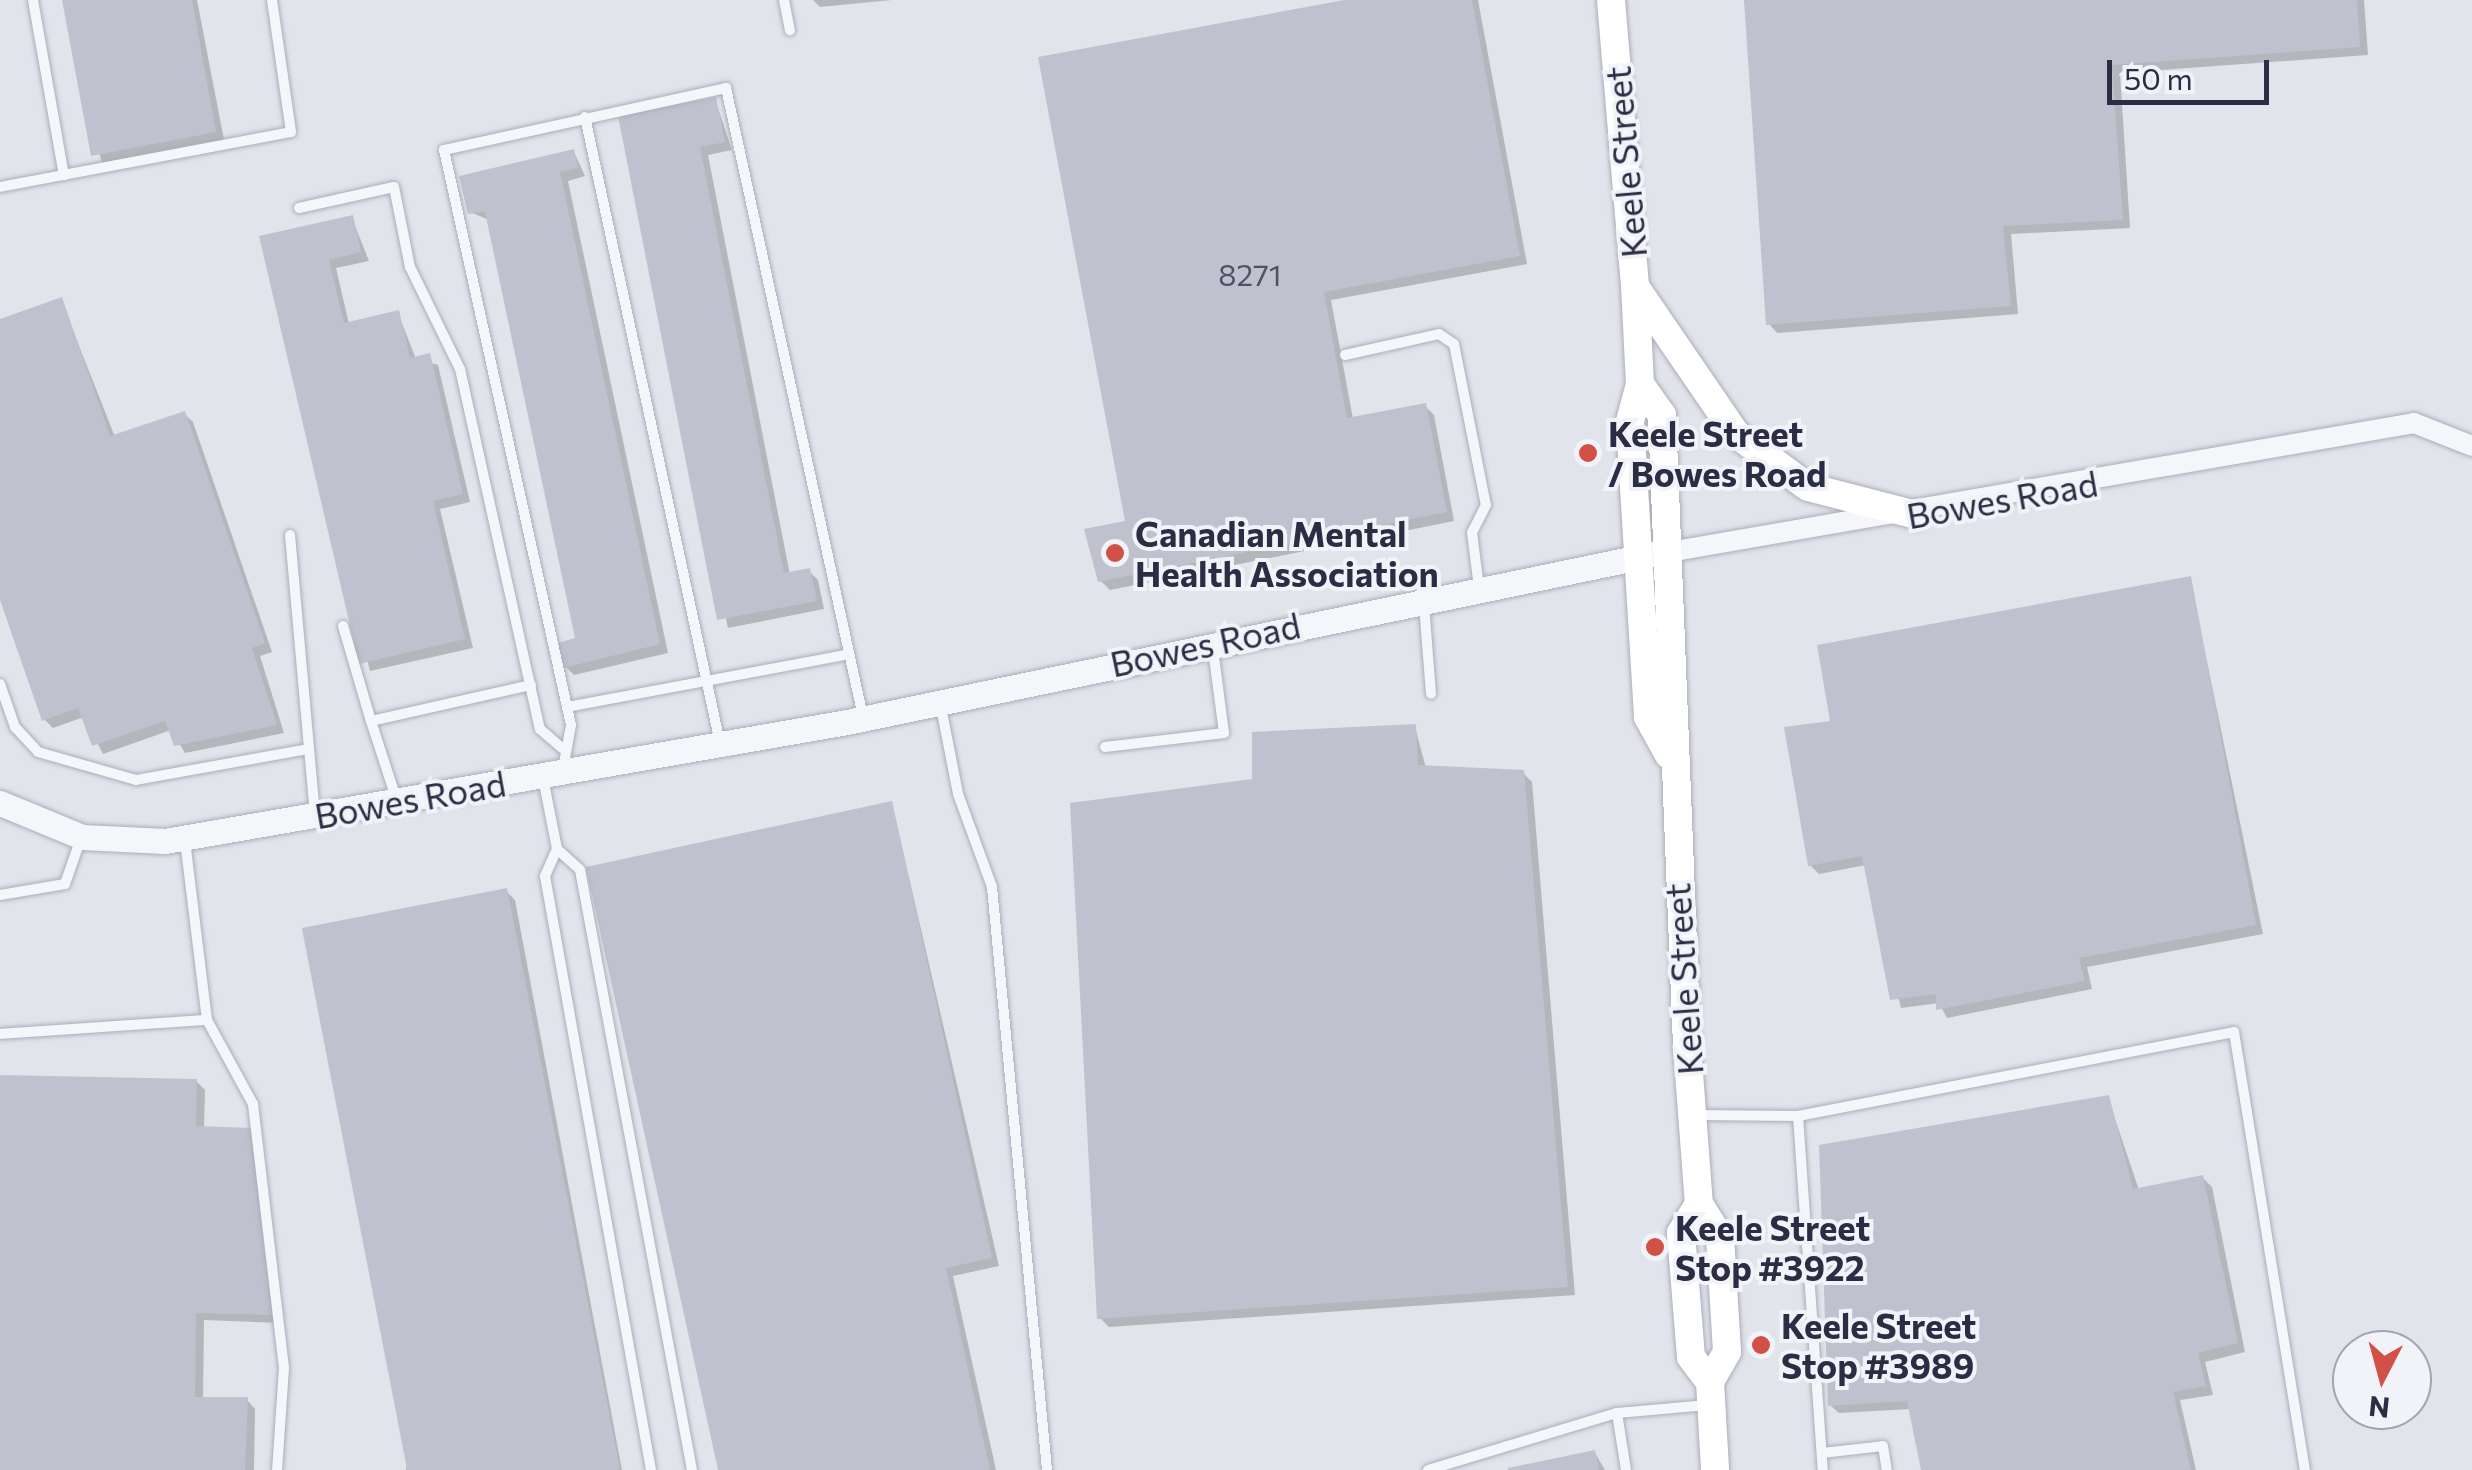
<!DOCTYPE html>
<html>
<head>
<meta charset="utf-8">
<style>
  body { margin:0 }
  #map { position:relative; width:2472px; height:1470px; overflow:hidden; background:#e2e4eb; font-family:Commissioner,sans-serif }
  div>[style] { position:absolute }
  .shadow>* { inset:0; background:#0003 }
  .building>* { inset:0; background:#bfc1ce; transform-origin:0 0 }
  .roads { filter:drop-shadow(0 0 2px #abadb9) drop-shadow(0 0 2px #abadb9) }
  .service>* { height:10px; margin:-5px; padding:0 5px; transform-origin:5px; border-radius:5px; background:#f5f6f9 }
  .minor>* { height:20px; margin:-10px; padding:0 10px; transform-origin:10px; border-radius:10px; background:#f5f6f9 }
  .tertiary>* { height:25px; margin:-12.5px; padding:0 12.5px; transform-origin:12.5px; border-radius:12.5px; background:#f5f6f9 }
  .secondary>* { height:28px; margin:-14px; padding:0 14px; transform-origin:14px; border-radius:14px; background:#fff }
  .dots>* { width:28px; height:28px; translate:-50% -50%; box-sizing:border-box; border:5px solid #f2f3f8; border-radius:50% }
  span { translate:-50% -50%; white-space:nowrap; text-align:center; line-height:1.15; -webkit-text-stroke:8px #f2f3f8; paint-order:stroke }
  .number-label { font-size:30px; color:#4f5266 }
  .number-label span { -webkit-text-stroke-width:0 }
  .street-label { font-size:35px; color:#2a2d44 }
  .poi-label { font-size:35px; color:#2a2d44; font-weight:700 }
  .left { translate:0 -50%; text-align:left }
  .north { position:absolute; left:2332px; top:1330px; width:100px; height:100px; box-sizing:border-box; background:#f2f3f8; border:2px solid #a2a4b0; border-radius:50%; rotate:186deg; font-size:28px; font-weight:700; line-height:40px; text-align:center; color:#2a2d44 }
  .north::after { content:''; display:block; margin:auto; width:35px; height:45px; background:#d25045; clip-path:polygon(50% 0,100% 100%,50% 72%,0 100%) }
  .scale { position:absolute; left:2107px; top:60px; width:162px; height:45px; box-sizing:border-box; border:5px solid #2a2d44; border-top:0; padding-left:12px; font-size:30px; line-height:35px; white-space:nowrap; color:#2a2d44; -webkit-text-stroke:8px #f2f3f8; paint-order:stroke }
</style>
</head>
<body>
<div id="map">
  <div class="shadow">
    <i style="clip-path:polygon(64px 0,197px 0,224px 140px,102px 164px)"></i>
    <i style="clip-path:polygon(813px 0,892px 0,820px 7px)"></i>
    <i style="clip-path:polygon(1357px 0,1478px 0,1527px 264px,1331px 300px,1353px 419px,1425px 406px,1434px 415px,1454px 521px,1110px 590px,1101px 581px)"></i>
    <i style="clip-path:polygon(1746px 0,2364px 0,2368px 55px,2120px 73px,2130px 228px,2011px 234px,2018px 314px,1777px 333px,1769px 324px)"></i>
    <i style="clip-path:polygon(715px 99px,732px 150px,708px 155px,790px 575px,809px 571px,818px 580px,824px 609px,728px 628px,621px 118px)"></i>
    <i style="clip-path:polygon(574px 152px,585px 176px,568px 181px,668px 653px,574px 675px,566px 667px,578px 640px,489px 220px,470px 212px)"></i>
    <i style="clip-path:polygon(352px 218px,369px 261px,336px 268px,349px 324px,398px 313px,416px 359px,438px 365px,470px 502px,440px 509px,473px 648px,370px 671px,262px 238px)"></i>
    <i style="clip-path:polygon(61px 300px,115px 437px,184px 414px,193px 422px,272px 652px,260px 656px,284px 733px,185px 753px,171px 730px,103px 754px,84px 717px,53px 728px,44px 719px,0 593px,0 321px)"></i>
    <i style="clip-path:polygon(2190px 579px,2263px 934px,2087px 967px,2092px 989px,1947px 1018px,1939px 1003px,1901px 1008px,1866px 865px,1819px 874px,1810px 865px,1833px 723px)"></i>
    <i style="clip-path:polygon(1415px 727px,1426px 768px,1523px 773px,1532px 782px,1575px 1295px,1109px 1327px,1100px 1318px,1255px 781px)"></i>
    <i style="clip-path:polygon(892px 804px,999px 1266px,953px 1276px,996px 1470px,720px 1470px)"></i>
    <i style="clip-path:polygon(506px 891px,515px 900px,622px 1470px,406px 1470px)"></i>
    <i style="clip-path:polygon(0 1077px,196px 1081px,205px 1090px,204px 1129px,281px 1323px,204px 1320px,203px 1400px,247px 1400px,255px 1409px,254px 1470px,0 1470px)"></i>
    <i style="clip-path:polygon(2108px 1098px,2139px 1190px,2203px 1178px,2212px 1187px,2245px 1352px,2205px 1362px,2213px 1395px,2180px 1400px,2196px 1470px,1924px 1470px,1911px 1409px,1839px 1413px,1830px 1405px)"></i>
    <i style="clip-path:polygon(1595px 1453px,1605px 1470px,1512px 1470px)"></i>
  </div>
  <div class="building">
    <i style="clip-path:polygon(62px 0,192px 0,216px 132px,91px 156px)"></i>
    <i style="clip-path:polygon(1344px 0,1472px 0,1520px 256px,1324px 292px,1347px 418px,1426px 403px,1447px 512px,1098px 582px,1084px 529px,1125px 521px,1038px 57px)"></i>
    <i style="clip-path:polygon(1744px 0,2357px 0,2360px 47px,2112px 65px,2123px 220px,2003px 226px,2011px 306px,1766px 325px)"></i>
    <i style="clip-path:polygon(716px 97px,725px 142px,700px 147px,784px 573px,810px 568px,817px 601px,717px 620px,618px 116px)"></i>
    <i style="clip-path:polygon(574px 149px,578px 168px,560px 172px,660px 644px,563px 668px,558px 643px,575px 638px,485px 212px,468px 214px,459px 176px)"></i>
    <i style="clip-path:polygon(353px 215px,361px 252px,329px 260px,344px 323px,399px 310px,410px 358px,430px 353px,463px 494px,433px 501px,465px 639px,359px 664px,259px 236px)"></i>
    <i style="clip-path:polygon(62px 297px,110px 436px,185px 411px,265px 643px,252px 648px,277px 725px,174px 746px,165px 721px,92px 746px,78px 708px,42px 721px,0 600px,0 319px)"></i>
    <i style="clip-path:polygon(2191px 576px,2256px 925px,2079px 958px,2085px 981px,1936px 1010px,1936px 994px,1890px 1000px,1862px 856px,1808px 866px,1784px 727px,1830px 721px,1817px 645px)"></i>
    <i style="clip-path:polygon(1416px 724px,1418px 765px,1524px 770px,1568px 1287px,1097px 1319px,1070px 803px,1252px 779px,1252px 732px)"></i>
    <i style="clip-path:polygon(892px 801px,992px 1258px,946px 1268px,990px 1470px,718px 1470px,586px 867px)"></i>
    <i style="left:507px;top:888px;width:592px;height:209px;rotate:79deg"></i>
    <i style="clip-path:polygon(0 1075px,197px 1079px,196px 1126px,254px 1128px,274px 1315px,196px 1313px,195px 1397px,248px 1397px,245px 1470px,0 1470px)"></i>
    <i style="clip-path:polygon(2109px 1095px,2133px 1189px,2203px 1175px,2238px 1343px,2198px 1353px,2206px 1386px,2173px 1392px,2191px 1470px,1921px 1470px,1907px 1401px,1828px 1406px,1819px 1145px)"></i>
    <i style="clip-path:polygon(1595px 1450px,1599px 1470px,1508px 1470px,1508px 1468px)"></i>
  </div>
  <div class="roads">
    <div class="service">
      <i style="left:33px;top:0;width:178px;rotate:80deg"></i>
      <i style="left:784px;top:0;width:31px;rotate:79deg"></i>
      <i style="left:585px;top:117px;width:640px;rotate:77.83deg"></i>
      <i style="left:0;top:187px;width:296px;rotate:-10.7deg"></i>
      <i style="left:291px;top:132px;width:133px;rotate:-98.2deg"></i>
      <i style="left:299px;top:208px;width:97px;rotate:-12.5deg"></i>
      <i style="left:394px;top:187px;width:82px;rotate:78.7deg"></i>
      <i style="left:410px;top:267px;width:114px;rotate:63.9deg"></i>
      <i style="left:460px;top:369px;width:369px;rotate:77.5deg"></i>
      <i style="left:540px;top:729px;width:29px;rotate:41deg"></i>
      <i style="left:1345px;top:355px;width:96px;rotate:-12.6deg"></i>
      <i style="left:1439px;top:334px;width:18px;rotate:34deg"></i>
      <i style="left:1454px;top:344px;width:164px;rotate:78.8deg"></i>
      <i style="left:1486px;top:505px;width:30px;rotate:117deg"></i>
      <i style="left:1472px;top:532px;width:56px;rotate:82.9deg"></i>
      <i style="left:290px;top:535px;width:280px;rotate:84.9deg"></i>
      <i style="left:1424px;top:605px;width:89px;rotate:85.5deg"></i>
      <i style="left:343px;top:626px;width:99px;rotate:73.6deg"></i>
      <i style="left:0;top:684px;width:46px;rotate:70.8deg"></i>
      <i style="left:15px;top:727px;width:34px;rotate:47deg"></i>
      <i style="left:38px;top:752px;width:102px;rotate:15.9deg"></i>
      <i style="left:136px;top:780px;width:175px;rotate:-10.2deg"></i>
      <i style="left:940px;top:702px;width:94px;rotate:78.9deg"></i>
      <i style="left:958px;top:794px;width:99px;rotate:69.9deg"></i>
      <i style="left:992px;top:887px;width:586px;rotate:84.61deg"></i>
      <i style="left:567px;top:707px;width:284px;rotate:-10.6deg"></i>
      <i style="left:1105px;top:747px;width:120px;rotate:-6.7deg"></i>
      <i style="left:1224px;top:733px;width:85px;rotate:-97.5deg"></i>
      <i style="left:563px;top:769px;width:45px;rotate:-79.7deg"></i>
      <i style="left:571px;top:725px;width:589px;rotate:-102.45deg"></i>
      <i style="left:444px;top:150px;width:289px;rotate:-12.4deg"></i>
      <i style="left:726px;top:88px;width:644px;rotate:77.71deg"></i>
      <i style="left:543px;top:778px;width:72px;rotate:78.8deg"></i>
      <i style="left:557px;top:849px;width:31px;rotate:42deg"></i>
      <i style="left:580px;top:870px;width:610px;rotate:79.43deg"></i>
      <i style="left:396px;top:798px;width:81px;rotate:-108deg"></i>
      <i style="left:371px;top:721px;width:164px;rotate:-12.7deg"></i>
      <i style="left:557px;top:849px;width:30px;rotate:114deg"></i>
      <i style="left:545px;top:876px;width:603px;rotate:79.88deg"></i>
      <i style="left:0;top:895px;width:66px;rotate:-9.6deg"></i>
      <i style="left:65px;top:884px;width:49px;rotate:-70.8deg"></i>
      <i style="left:207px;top:1020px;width:96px;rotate:61.3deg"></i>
      <i style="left:253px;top:1104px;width:266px;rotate:83.3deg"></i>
      <i style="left:284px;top:1368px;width:102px;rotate:93.9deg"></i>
      <i style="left:0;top:1034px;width:207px;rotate:-3.9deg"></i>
      <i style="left:207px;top:1020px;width:181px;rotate:-97deg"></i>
      <i style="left:1693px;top:1115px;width:105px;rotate:0.5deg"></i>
      <i style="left:1798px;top:1116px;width:444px;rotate:-10.9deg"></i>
      <i style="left:2234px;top:1032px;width:444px;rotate:80.8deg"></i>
      <i style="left:1798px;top:1116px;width:355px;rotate:86deg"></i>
      <i style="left:1822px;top:1453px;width:61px;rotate:-6.5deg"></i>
      <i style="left:1883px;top:1446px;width:24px;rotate:81deg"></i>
      <i style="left:1428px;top:1470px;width:197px;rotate:-16.8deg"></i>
      <i style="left:1626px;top:1470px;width:58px;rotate:-99deg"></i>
      <i style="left:1617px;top:1413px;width:91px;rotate:-5deg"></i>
    </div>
    <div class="minor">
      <i style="left:1669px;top:552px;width:756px;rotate:-9.82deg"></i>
      <i style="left:2414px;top:423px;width:62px;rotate:21.6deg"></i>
    </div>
    <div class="tertiary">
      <i style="left:0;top:803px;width:89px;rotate:22.5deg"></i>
      <i style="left:82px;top:837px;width:83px;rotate:2.8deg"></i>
      <i style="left:165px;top:841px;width:692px;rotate:-9.9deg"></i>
      <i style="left:847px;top:722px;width:824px;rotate:-11.76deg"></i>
    </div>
    <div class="secondary">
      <i style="left:1611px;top:0;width:287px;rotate:85.2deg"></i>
      <i style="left:1635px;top:286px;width:98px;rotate:87.1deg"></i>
      <i style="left:1640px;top:384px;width:39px;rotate:105deg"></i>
      <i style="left:1630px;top:422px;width:296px;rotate:86.5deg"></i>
      <i style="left:1648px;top:717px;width:43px;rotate:61.1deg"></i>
      <i style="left:1636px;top:288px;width:177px;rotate:55.6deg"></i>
      <i style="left:1736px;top:434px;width:89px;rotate:36.4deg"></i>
      <i style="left:1808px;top:487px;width:112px;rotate:14.5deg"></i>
      <i style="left:1640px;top:384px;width:38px;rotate:55deg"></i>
      <i style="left:1662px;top:415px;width:631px;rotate:87.73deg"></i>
      <i style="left:1687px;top:1046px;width:158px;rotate:85.7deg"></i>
      <i style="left:1699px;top:1204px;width:39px;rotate:58deg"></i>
      <i style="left:1720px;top:1237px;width:115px;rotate:86.5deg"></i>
      <i style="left:1727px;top:1352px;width:34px;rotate:120deg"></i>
      <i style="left:1699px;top:1204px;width:34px;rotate:122deg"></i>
      <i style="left:1681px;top:1233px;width:124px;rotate:85.4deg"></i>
      <i style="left:1691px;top:1357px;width:31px;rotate:53deg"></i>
      <i style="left:1710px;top:1382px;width:88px;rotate:86.7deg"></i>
    </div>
  </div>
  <div class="dots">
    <i style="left:1588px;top:453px;background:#d25045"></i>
    <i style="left:1115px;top:553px;background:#d25045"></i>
    <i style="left:1655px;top:1247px;background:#d25045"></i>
    <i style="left:1761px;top:1345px;background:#d25045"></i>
  </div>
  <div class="number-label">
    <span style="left:1250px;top:274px">8271</span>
  </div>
  <div class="street-label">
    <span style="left:1625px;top:162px;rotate:-95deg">Keele Street</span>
    <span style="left:2002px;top:499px;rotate:-10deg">Bowes Road</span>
    <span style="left:1205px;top:644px;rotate:-12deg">Bowes Road</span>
    <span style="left:410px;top:799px;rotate:-10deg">Bowes Road</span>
    <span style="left:1683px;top:979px;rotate:-94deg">Keele Street</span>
  </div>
  <div class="poi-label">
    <span class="left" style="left:1608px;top:453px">Keele Street<br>/ Bowes Road</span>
    <span class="left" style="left:1135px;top:553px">Canadian Mental<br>Health Association</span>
    <span class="left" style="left:1675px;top:1247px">Keele Street<br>Stop #3922</span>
    <span class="left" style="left:1781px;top:1345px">Keele Street<br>Stop #3989</span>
  </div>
  <div class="north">N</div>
  <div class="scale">50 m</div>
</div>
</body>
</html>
